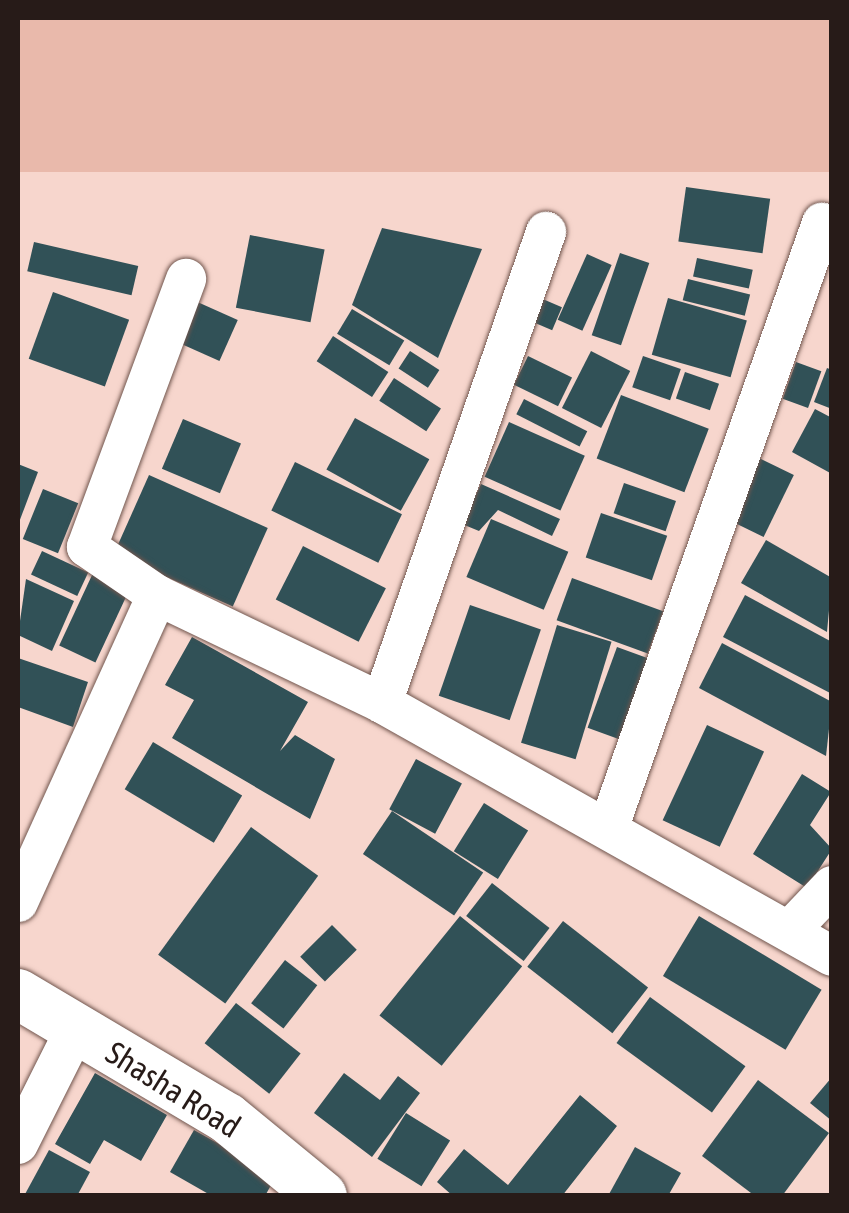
<!DOCTYPE html>
<html>
<head>
<meta charset="utf-8">
<style>
  body { margin:0 }
  #map { position:relative; width:849px; height:1213px; overflow:hidden; background:#f7d6cd; font-family:"Asap Condensed",sans-serif }
  div>[style] { position:absolute }
  .green>* { inset:0; background:#e9b9ab; transform-origin:0 0 }
  .building>* { inset:0; background:#315157; transform-origin:0 0 }
  .roads { filter:drop-shadow(0 0 2px #71564e) drop-shadow(0 0 2px #71564e) }
  .minor>* { height:40px; margin:-20px; padding:0 20px; transform-origin:20px; border-radius:20px; background:#fff }
  .tertiary>* { height:50px; margin:-25px; padding:0 25px; transform-origin:25px; border-radius:25px; background:#fff }
  span { translate:-50% -50%; white-space:nowrap; text-align:center; line-height:1.15; -webkit-text-stroke:10px #fff; paint-order:stroke }
  .street-label { font-size:32px; color:#271b18 }
  .frame { position:absolute; inset:0; border:20px solid #271b18; pointer-events:none }
</style>
</head>
<body>
<div id="map">
  <div class="green">
    <i style="left:18px;top:18px;width:813px;height:154px"></i>
  </div>
  <div class="building">
    <i style="left:686px;top:187px;width:85px;height:55px;rotate:8deg"></i>
    <i style="clip-path:polygon(382px 228px,482px 249px,438px 358px,352px 305px)"></i>
    <i style="left:250px;top:235px;width:76px;height:74px;rotate:11deg"></i>
    <i style="left:34px;top:242px;width:107px;height:30px;rotate:13deg"></i>
    <i style="left:620px;top:253px;width:31px;height:87px;rotate:19deg"></i>
    <i style="left:587px;top:254px;width:27px;height:72px;rotate:24deg"></i>
    <i style="left:697px;top:258px;width:57px;height:19px;rotate:12deg"></i>
    <i style="left:688px;top:279px;width:64px;height:22px;rotate:14deg"></i>
    <i style="left:53px;top:292px;width:81px;height:71px;rotate:20deg"></i>
    <i style="left:538px;top:297px;width:26px;height:25px;rotate:23deg"></i>
    <i style="left:668px;top:298px;width:82px;height:59px;rotate:16deg"></i>
    <i style="left:193px;top:300px;width:49px;height:45px;rotate:24deg"></i>
    <i style="left:352px;top:309px;width:61px;height:29px;rotate:31deg"></i>
    <i style="left:333px;top:336px;width:66px;height:30px;rotate:33deg"></i>
    <i style="left:410px;top:351px;width:35px;height:21px;rotate:33deg"></i>
    <i style="left:591px;top:351px;width:44px;height:64px;rotate:27deg"></i>
    <i style="left:528px;top:356px;width:49px;height:32px;rotate:26deg"></i>
    <i style="left:643px;top:356px;width:40px;height:33px;rotate:19deg"></i>
    <i style="left:796px;top:362px;width:27px;height:39px;rotate:20deg"></i>
    <i style="clip-path:polygon(827px 368px,832px 370px,832px 409px,814px 402px)"></i>
    <i style="left:685px;top:372px;width:36px;height:28px;rotate:19deg"></i>
    <i style="left:394px;top:378px;width:56px;height:27px;rotate:33deg"></i>
    <i style="left:621px;top:395px;width:94px;height:68px;rotate:21deg"></i>
    <i style="left:524px;top:399px;width:71px;height:17px;rotate:27deg"></i>
    <i style="clip-path:polygon(815px 409px,832px 418px,832px 474px,792px 452px)"></i>
    <i style="left:355px;top:418px;width:85px;height:59px;rotate:29deg"></i>
    <i style="left:183px;top:419px;width:63px;height:54px;rotate:23deg"></i>
    <i style="left:509px;top:422px;width:83px;height:60px;rotate:24deg"></i>
    <i style="left:757px;top:457px;width:41px;height:69px;rotate:26deg"></i>
    <i style="left:295px;top:462px;width:119px;height:54px;rotate:26deg"></i>
    <i style="clip-path:polygon(18px 464px,38px 472px,18px 525px)"></i>
    <i style="left:149px;top:475px;width:130px;height:86px;rotate:24deg"></i>
    <i style="left:624px;top:483px;width:55px;height:32px;rotate:19deg"></i>
    <i style="clip-path:polygon(481px 484px,560px 519px,552px 536px,498px 510px,479px 531px,462px 524px)"></i>
    <i style="left:43px;top:489px;width:38px;height:54px;rotate:22deg"></i>
    <i style="left:601px;top:513px;width:70px;height:47px;rotate:19deg"></i>
    <i style="left:491px;top:519px;width:84px;height:63px;rotate:23deg"></i>
    <i style="clip-path:polygon(766px 540px,832px 578px,827px 632px,741px 583px)"></i>
    <i style="left:303px;top:546px;width:93px;height:60px;rotate:27deg"></i>
    <i style="left:42px;top:551px;width:51px;height:26px;rotate:25deg"></i>
    <i style="left:93px;top:573px;width:40px;height:80px;rotate:25deg"></i>
    <i style="left:572px;top:578px;width:97px;height:45px;rotate:20deg"></i>
    <i style="clip-path:polygon(26px 579px,74px 601px,52px 651px,18px 635px)"></i>
    <i style="clip-path:polygon(745px 595px,832px 642px,832px 694px,723px 637px)"></i>
    <i style="left:470px;top:605px;width:75px;height:96px;rotate:19deg"></i>
    <i style="left:557px;top:625px;width:57px;height:123px;rotate:17deg"></i>
    <i style="clip-path:polygon(192px 637px,308px 702px,280px 751px,295px 735px,335px 759px,310px 819px,172px 738px,194px 700px,165px 685px)"></i>
    <i style="clip-path:polygon(722px 643px,832px 702px,826px 756px,699px 688px)"></i>
    <i style="left:617px;top:647px;width:38px;height:86px;rotate:20deg"></i>
    <i style="clip-path:polygon(18px 658px,88px 682px,73px 727px,18px 707px)"></i>
    <i style="left:707px;top:725px;width:63px;height:105px;rotate:25deg"></i>
    <i style="left:153px;top:742px;width:104px;height:55px;rotate:31deg"></i>
    <i style="left:416px;top:759px;width:52px;height:57px;rotate:28deg"></i>
    <i style="clip-path:polygon(802px 774px,831px 792px,810px 825px,832px 849px,807px 888px,753px 854px)"></i>
    <i style="left:484px;top:803px;width:52px;height:57px;rotate:32deg"></i>
    <i style="left:392px;top:811px;width:110px;height:52px;rotate:34deg"></i>
    <i style="left:251px;top:827px;width:83px;height:158px;rotate:36deg"></i>
    <i style="left:492px;top:883px;width:73px;height:42px;rotate:38deg"></i>
    <i style="left:460px;top:916px;width:80px;height:128px;rotate:39deg"></i>
    <i style="left:699px;top:916px;width:143px;height:70px;rotate:31deg"></i>
    <i style="left:563px;top:921px;width:108px;height:58px;rotate:38deg"></i>
    <i style="left:332px;top:925px;width:35px;height:45px;rotate:45deg"></i>
    <i style="left:285px;top:960px;width:41px;height:55px;rotate:38deg"></i>
    <i style="left:650px;top:997px;width:118px;height:57px;rotate:36deg"></i>
    <i style="left:236px;top:1003px;width:82px;height:51px;rotate:38deg"></i>
    <i style="clip-path:polygon(95px 1073px,167px 1115px,141px 1161px,104px 1140px,90px 1164px,55px 1144px)"></i>
    <i style="clip-path:polygon(344px 1073px,380px 1100px,398px 1076px,420px 1093px,372px 1157px,314px 1113px)"></i>
    <i style="clip-path:polygon(832px 1077px,832px 1121px,810px 1103px)"></i>
    <i style="clip-path:polygon(758px 1080px,829px 1133px,782px 1196px,755px 1196px,702px 1156px)"></i>
    <i style="clip-path:polygon(580px 1095px,617px 1126px,562px 1196px,453px 1196px,437px 1182px,464px 1149px,508px 1185px)"></i>
    <i style="left:406px;top:1113px;width:52px;height:54px;rotate:32deg"></i>
    <i style="clip-path:polygon(194px 1130px,276px 1176px,265px 1196px,212px 1196px,170px 1172px)"></i>
    <i style="clip-path:polygon(635px 1147px,681px 1173px,668px 1196px,608px 1196px)"></i>
    <i style="clip-path:polygon(49px 1150px,90px 1172px,77px 1196px,24px 1196px)"></i>
  </div>
  <div class="roads">
    <div class="minor">
      <i style="left:157px;top:595px;width:85px;rotate:-145.6deg"></i>
      <i style="left:87px;top:547px;width:286px;rotate:-69.7deg"></i>
      <i style="left:382px;top:703px;width:499px;rotate:-70.8deg"></i>
      <i style="left:608px;top:829px;width:643px;rotate:-70.55deg"></i>
      <i style="left:18px;top:902px;width:337px;rotate:-65.6deg"></i>
      <i style="left:157px;top:595px;width:250px;rotate:25.6deg"></i>
      <i style="left:382px;top:703px;width:516px;rotate:29.35deg"></i>
      <i style="left:792px;top:928px;width:58px;rotate:-46.4deg"></i>
      <i style="left:18px;top:1144px;width:127px;rotate:-63.4deg"></i>
    </div>
    <div class="tertiary">
      <i style="left:18px;top:994px;width:243px;rotate:30.7deg"></i>
      <i style="left:227px;top:1118px;width:123px;rotate:39.4deg"></i>
    </div>
  </div>
  <div class="street-label">
    <span style="left:173px;top:1090px;rotate:32deg">Shasha Road</span>
  </div>
  <div class="frame"></div>
</div>
</body>
</html>
